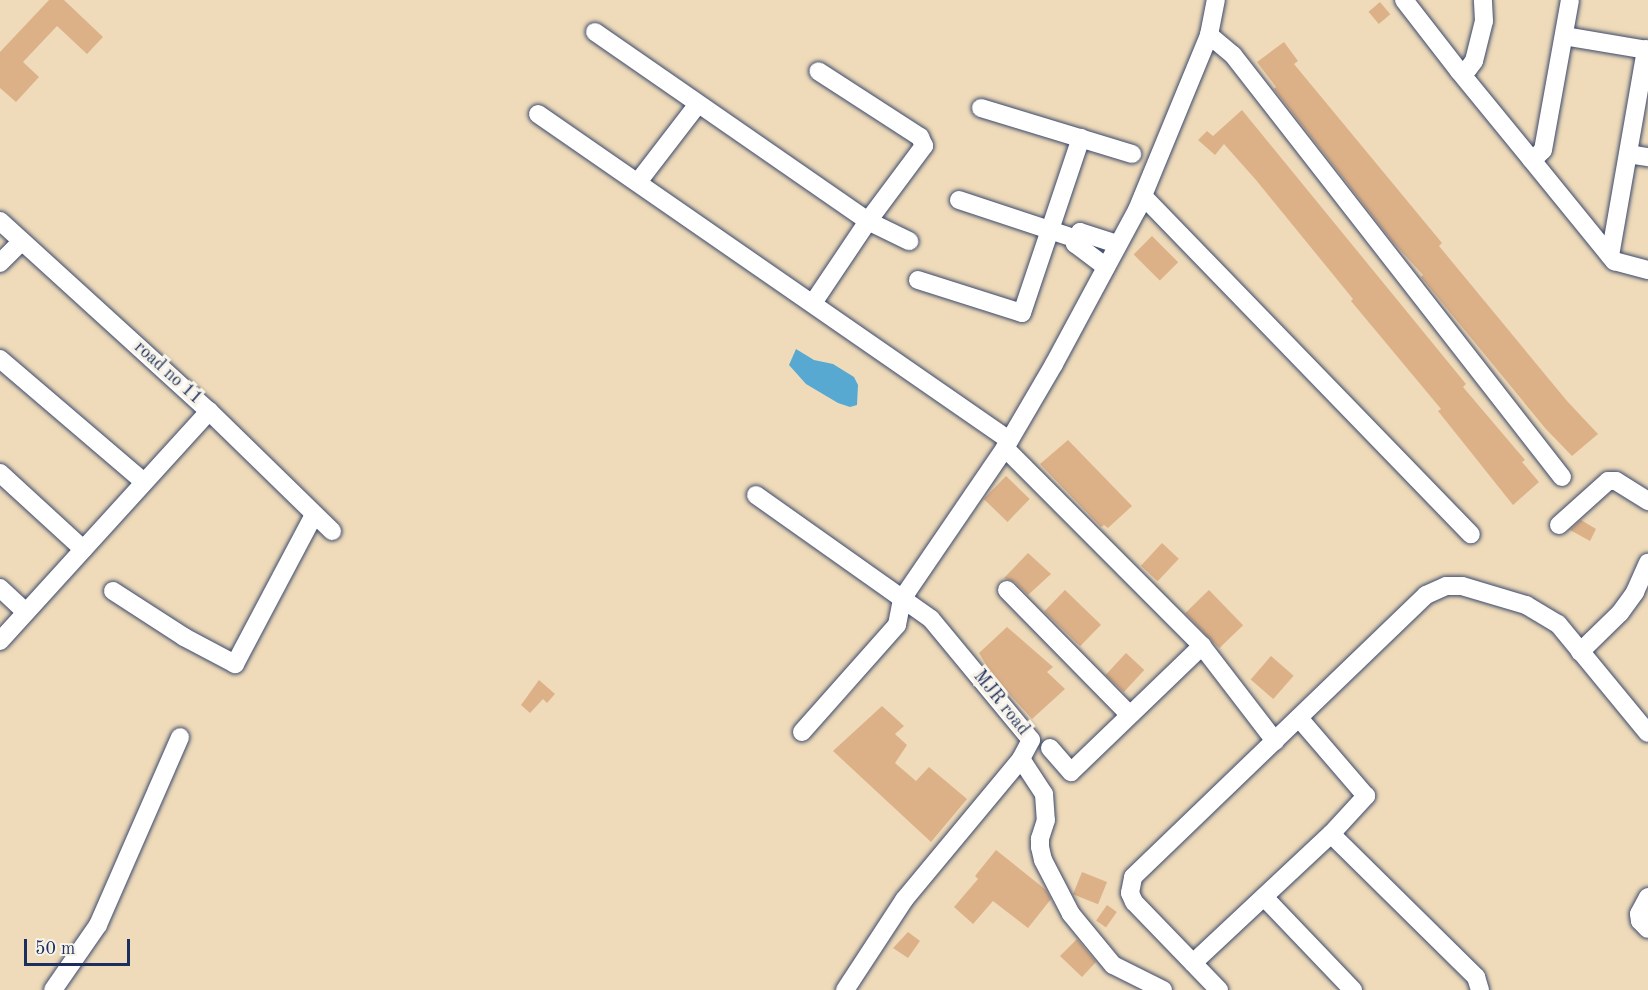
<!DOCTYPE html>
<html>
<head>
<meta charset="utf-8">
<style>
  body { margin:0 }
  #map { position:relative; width:1648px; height:990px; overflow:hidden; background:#efdbb9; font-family:"Old Standard TT",serif }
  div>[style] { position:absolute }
  .water>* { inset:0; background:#57a9d2 }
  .building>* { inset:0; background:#ddb188; transform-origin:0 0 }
  .roads { filter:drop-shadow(0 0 2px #3b496c) drop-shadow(0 0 2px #3b496c) }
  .minor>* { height:18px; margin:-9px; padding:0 9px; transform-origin:9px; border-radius:9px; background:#fff }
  span { translate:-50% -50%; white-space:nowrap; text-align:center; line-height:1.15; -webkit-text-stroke:6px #f7f3e8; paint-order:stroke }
  .street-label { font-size:18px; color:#1b2f5e }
  .scale { position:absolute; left:24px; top:939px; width:106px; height:27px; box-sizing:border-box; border:3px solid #1b2f5e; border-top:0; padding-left:8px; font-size:18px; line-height:21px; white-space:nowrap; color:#1b2f5e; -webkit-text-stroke:4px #f7f3e8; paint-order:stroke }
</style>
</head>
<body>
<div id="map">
  <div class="water">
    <i style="clip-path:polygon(796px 349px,814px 360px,833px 364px,854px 377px,858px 385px,857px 405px,850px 407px,838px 403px,806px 384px,789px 365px)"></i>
  </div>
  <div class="building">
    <i style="clip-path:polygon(49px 0,64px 0,103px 37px,87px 54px,57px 26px,23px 62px,39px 77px,16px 102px,0 88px,0 52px)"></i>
    <i style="left:1380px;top:2px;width:16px;height:15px;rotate:50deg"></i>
    <i style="clip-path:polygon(1284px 42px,1298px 61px,1294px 64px,1442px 243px,1439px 246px,1567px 401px,1598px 434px,1572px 456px,1545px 428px,1421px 277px,1423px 275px,1393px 242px,1274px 89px,1276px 87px,1257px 62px)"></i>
    <i style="clip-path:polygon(1242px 110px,1466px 384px,1463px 387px,1525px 460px,1522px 462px,1539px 482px,1513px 505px,1438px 411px,1441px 409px,1351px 301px,1353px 299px,1256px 180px,1224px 144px,1215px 155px,1198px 140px,1207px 131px,1213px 136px)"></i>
    <i style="left:1152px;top:236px;width:37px;height:26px;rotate:45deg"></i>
    <i style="clip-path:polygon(1068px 440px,1132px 506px,1108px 528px,1104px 525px,1101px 527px,1040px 464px)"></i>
    <i style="left:1006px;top:476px;width:33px;height:32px;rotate:44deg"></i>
    <i style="clip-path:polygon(1581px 520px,1596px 529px,1590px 541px,1570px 530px)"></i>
    <i style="left:1162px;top:543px;width:23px;height:31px;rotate:43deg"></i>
    <i style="clip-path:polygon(1028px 553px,1051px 574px,1028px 595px,1015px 582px,1004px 578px)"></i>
    <i style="left:1065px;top:590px;width:50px;height:30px;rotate:44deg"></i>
    <i style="left:1209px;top:590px;width:49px;height:33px;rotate:46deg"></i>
    <i style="clip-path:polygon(1007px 627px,1053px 667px,1047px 672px,1065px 689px,1032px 719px,993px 676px,979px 653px)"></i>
    <i style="left:1126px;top:653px;width:25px;height:30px;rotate:43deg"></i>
    <i style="left:1271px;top:656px;width:30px;height:31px;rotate:41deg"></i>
    <i style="clip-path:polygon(539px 680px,555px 694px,547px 703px,543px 699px,530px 713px,521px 705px)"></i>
    <i style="clip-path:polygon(882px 706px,904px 726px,895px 734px,907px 745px,895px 763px,916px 781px,929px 767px,967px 799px,931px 842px,833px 751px)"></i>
    <i style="clip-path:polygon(996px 850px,1046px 890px,1051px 899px,1028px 928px,993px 901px,973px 924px,954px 907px,978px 879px,975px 876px)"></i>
    <i style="left:1082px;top:872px;width:27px;height:24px;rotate:22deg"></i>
    <i style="left:1107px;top:905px;width:12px;height:19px;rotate:35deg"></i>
    <i style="clip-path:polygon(908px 932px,920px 941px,908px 958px,893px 948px)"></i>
    <i style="clip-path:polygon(1077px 939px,1096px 962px,1082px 977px,1060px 956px)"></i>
  </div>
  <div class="roads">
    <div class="minor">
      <i style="left:1404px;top:0;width:90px;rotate:52.2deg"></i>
      <i style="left:1459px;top:71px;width:9px;rotate:-13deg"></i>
      <i style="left:1468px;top:69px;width:10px;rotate:-53deg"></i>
      <i style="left:1474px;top:61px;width:41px;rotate:-76deg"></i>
      <i style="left:1484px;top:21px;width:21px;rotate:-93deg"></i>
      <i style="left:595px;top:32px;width:332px;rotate:34.7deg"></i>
      <i style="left:868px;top:221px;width:46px;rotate:26deg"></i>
      <i style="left:1209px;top:35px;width:31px;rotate:40deg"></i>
      <i style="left:1233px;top:55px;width:535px;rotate:52.06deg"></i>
      <i style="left:1564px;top:36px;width:85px;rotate:9.5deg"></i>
      <i style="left:1459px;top:71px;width:114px;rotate:50.7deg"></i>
      <i style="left:1531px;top:159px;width:4px;rotate:-14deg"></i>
      <i style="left:1535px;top:158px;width:11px;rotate:-45deg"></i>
      <i style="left:1543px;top:150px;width:152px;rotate:-79.8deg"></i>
      <i style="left:981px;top:108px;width:158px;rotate:16.9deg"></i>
      <i style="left:538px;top:114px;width:573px;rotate:34.69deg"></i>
      <i style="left:1628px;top:154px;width:20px;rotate:9deg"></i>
      <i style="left:1531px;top:159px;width:132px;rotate:50.9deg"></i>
      <i style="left:1614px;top:261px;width:35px;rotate:15deg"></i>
      <i style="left:638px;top:182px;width:98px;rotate:-52.4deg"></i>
      <i style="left:1143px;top:196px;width:471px;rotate:45.9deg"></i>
      <i style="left:959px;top:200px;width:124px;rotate:18.3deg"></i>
      <i style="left:0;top:221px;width:282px;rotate:42.3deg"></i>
      <i style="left:209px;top:411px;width:172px;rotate:44.3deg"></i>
      <i style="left:1610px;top:256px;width:210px;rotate:-80.1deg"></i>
      <i style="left:0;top:263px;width:31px;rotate:-45deg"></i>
      <i style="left:1106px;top:267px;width:39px;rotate:-143deg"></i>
      <i style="left:1075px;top:244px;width:13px;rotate:-67deg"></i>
      <i style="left:1080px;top:232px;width:40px;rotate:18deg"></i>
      <i style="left:918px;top:280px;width:109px;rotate:17.6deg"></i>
      <i style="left:1022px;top:313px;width:185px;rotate:-71.4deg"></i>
      <i style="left:813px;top:303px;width:99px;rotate:-56.1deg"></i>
      <i style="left:868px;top:221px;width:94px;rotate:-53.3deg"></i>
      <i style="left:924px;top:146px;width:10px;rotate:-114deg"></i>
      <i style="left:920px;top:137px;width:121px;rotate:-147.1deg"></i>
      <i style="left:0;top:359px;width:189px;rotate:40.5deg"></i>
      <i style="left:1005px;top:448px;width:279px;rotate:45.1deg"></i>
      <i style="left:1202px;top:646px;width:120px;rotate:52.5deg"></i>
      <i style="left:0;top:473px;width:113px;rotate:42.5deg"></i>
      <i style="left:756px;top:495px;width:214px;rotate:35.3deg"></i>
      <i style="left:931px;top:619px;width:157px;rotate:50.4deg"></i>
      <i style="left:1031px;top:740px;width:21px;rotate:118deg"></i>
      <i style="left:1021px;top:759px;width:183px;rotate:129.7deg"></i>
      <i style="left:904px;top:900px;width:108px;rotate:123.2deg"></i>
      <i style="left:1559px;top:525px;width:66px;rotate:-41.9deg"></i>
      <i style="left:1608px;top:481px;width:8px"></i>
      <i style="left:1616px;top:481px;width:38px;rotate:32deg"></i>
      <i style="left:0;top:588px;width:35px;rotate:43deg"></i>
      <i style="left:1007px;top:590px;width:174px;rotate:45.5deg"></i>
      <i style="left:113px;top:591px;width:85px;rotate:32.9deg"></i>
      <i style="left:184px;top:637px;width:58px;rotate:27.9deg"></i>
      <i style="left:235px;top:664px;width:169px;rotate:-62.1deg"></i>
      <i style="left:0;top:641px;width:311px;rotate:-47.7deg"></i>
      <i style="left:1580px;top:652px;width:56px;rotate:-44.3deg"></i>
      <i style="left:1620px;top:613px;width:26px;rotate:-54deg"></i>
      <i style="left:1635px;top:592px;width:32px;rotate:-66deg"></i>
      <i style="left:802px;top:732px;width:143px;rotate:-48.4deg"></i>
      <i style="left:897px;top:625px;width:26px;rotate:-79deg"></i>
      <i style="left:902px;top:599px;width:183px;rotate:-55.7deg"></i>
      <i style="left:1005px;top:448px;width:97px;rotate:-59.7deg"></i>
      <i style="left:1054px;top:364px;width:175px;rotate:-61.7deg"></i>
      <i style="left:1137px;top:210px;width:189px;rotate:-67.6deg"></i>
      <i style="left:1209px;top:35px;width:36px;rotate:-79deg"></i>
      <i style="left:1050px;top:748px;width:32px;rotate:49deg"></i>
      <i style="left:1071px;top:772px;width:182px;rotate:-43.9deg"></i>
      <i style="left:1021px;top:759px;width:42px;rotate:56.7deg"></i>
      <i style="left:1044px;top:794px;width:26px;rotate:86deg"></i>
      <i style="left:1046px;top:820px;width:20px;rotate:108deg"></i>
      <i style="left:1040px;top:839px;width:8px;rotate:90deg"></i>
      <i style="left:1040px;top:847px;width:13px;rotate:77deg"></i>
      <i style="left:1043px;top:860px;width:61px;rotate:62.6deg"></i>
      <i style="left:1071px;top:914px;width:66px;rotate:50.5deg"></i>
      <i style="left:1113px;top:965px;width:56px;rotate:26.6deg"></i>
      <i style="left:1331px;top:834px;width:204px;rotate:44.6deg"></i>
      <i style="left:1476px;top:977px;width:14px;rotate:73deg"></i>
      <i style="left:1264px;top:897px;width:129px;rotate:46.3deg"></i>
      <i style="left:1648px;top:897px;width:19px;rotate:118deg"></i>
      <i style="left:1639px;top:914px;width:7px;rotate:82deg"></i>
      <i style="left:1640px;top:921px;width:11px;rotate:45deg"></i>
      <i style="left:1193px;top:963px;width:189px;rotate:-43.1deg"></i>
      <i style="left:1331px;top:834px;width:52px;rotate:-47.4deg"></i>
      <i style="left:1366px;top:796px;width:103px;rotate:-130.7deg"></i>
      <i style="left:53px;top:990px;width:79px;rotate:-55.3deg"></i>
      <i style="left:98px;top:925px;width:205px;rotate:-66.4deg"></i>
      <i style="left:1219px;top:990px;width:122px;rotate:-134deg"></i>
      <i style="left:1134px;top:902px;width:10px;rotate:-114deg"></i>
      <i style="left:1130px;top:893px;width:16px;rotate:-79deg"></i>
      <i style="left:1133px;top:877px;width:407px;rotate:-43.9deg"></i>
      <i style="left:1426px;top:595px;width:22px;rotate:-24deg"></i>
      <i style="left:1446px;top:586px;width:16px"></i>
      <i style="left:1462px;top:586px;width:67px;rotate:16.5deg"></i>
      <i style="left:1526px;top:605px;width:37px;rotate:31deg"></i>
      <i style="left:1558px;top:624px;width:141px;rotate:50.5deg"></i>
    </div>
  </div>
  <div class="street-label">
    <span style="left:168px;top:373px;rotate:42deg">road no 11</span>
    <span style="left:1001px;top:703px;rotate:51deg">MJR road</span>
  </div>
  <div class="scale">50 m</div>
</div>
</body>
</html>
